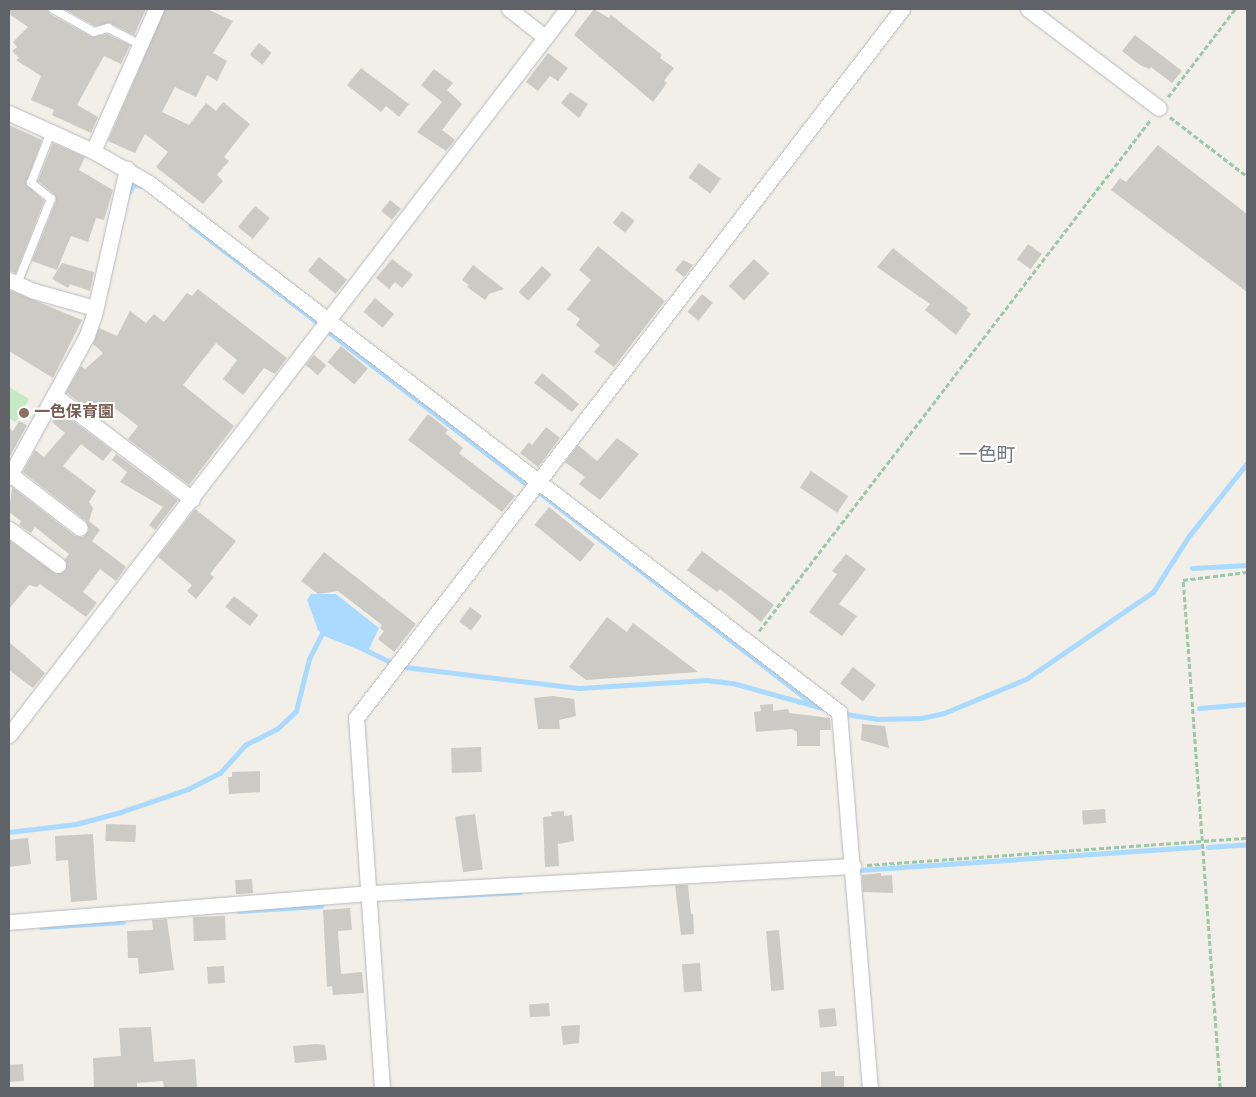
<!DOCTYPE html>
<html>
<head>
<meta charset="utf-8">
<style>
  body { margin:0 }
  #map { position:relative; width:1256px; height:1097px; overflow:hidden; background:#f1efe8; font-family:Overpass,"Noto Sans JP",sans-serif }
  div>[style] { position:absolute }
  .green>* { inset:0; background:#c5e8c5 }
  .water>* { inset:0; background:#aadaff }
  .stream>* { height:4.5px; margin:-2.25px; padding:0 2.25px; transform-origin:2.25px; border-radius:2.25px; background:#aadaff }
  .building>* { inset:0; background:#cccac5; transform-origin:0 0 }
  .path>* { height:2.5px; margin-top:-1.25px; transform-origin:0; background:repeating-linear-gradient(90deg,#9cc7a9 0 5px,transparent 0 7.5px) }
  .roads { filter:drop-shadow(0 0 1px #b5b8bc) drop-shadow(0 0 1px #b5b8bc) }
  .lane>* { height:8px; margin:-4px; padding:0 4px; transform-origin:4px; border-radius:4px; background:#fff }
  .street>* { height:15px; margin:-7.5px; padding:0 7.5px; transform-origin:7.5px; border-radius:7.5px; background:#fff }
  .dots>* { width:14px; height:14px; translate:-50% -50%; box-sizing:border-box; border:2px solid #fff; border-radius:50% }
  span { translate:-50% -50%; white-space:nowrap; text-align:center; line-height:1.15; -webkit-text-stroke:4px #fff; paint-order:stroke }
  .education-label { font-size:16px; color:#785e54; font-weight:700 }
  .left { translate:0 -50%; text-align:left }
  .quarter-label { font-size:19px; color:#70757a }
  .frame { position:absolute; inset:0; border:10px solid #5f6368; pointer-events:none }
</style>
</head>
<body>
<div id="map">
  <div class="green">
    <i style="clip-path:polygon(9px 387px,29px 399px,16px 422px,9px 418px)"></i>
  </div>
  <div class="water">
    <i style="clip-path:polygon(311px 594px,336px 594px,379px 628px,367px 653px,324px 636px,318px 630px,307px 600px)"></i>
  </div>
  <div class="stream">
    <i style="left:129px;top:192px;width:9px;rotate:-58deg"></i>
    <i style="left:134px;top:184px;width:7px;rotate:16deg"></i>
    <i style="left:191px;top:225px;width:159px;rotate:37.6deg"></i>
    <i style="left:329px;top:332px;width:246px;rotate:37.6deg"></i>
    <i style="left:539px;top:492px;width:349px;rotate:37.7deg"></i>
    <i style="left:1192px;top:568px;width:55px;rotate:-3.1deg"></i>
    <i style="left:364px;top:649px;width:28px;rotate:26deg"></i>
    <i style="left:405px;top:667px;width:175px;rotate:6.9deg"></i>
    <i style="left:579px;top:688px;width:128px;rotate:-3.6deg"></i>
    <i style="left:707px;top:680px;width:26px;rotate:7deg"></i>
    <i style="left:733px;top:683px;width:97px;rotate:15.6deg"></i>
    <i style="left:1199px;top:708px;width:48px;rotate:-4.8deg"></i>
    <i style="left:846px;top:714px;width:30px;rotate:9deg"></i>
    <i style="left:876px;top:719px;width:45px;rotate:-1.3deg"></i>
    <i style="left:921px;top:718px;width:24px;rotate:-12deg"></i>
    <i style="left:944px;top:713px;width:89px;rotate:-22.5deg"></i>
    <i style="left:1026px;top:679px;width:154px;rotate:-34.4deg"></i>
    <i style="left:1153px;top:592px;width:67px;rotate:-57.3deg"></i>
    <i style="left:1189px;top:536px;width:93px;rotate:-51.5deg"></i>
    <i style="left:9px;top:832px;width:67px;rotate:-6.8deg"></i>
    <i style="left:76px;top:824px;width:47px;rotate:-14.9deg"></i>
    <i style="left:121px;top:812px;width:71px;rotate:-18.9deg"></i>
    <i style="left:188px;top:789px;width:36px;rotate:-27deg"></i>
    <i style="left:220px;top:773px;width:38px;rotate:-48deg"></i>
    <i style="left:245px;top:745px;width:36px;rotate:-27deg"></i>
    <i style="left:277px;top:729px;width:26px;rotate:-43deg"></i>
    <i style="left:296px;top:711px;width:54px;rotate:-76deg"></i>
    <i style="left:309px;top:659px;width:34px;rotate:-63deg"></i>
    <i style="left:1208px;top:847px;width:39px;rotate:-4deg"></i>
    <i style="left:859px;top:870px;width:340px;rotate:-3.9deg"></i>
    <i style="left:406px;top:898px;width:114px;rotate:-3deg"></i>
    <i style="left:239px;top:911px;width:82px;rotate:-3.5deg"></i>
    <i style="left:41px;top:927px;width:82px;rotate:-3.5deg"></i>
  </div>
  <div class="building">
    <i style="clip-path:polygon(9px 9px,47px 9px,50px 14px,92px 37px,107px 34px,130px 45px,121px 64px,104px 56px,77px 105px,98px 117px,91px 133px,52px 115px,54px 110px,31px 100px,41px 76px,16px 60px,19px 58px,12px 51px,17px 47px,13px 42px,28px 27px,9px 14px)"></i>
    <i style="clip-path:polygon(64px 9px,146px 9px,134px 35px,110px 23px,95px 26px)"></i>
    <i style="clip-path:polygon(165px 9px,207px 9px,233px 21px,213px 53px,227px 61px,217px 81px,207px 75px,196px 97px,175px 87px,162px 112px,189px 125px,206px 103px,216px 111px,223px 102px,250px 124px,224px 157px,229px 161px,217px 175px,223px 181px,203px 204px,156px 167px,168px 152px,145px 134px,135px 153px,108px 141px)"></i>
    <i style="clip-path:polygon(594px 9px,609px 18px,611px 15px,662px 55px,660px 58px,674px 68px,664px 81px,667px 83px,653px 102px,574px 35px)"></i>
    <i style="clip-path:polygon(1135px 35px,1182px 71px,1172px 83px,1151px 67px,1149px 69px,1140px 65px,1122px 51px)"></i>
    <i style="left:259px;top:43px;width:16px;height:15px;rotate:38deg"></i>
    <i style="clip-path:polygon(548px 53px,568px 68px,558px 81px,550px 76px,538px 91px,526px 82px)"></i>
    <i style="clip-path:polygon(361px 68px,409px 104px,399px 117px,386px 106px,381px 112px,347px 85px)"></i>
    <i style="clip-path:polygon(434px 69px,453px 83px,447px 90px,462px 104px,442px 130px,455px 140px,446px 151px,417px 132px,442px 102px,421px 85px)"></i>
    <i style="clip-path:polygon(570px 92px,588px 104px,579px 118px,561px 103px)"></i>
    <i style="clip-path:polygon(9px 125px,42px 140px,26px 184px,44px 201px,16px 273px,9px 271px)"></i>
    <i style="clip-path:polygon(53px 143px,85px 157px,79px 170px,113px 190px,104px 220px,96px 218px,88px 242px,71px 236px,57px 270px,32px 261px,56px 201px,55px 195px,38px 181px)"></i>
    <i style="clip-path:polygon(1158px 145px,1247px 214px,1247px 292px,1111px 190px,1120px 178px,1126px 182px)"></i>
    <i style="left:699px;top:163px;width:27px;height:18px;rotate:36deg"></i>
    <i style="left:390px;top:200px;width:14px;height:14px;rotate:39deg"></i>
    <i style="left:255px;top:206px;width:19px;height:27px;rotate:39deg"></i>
    <i style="left:622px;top:211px;width:16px;height:15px;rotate:38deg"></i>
    <i style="left:1028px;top:244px;width:17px;height:19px;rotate:36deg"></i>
    <i style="clip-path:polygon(598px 246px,665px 301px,614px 367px,594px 352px,600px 345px,576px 325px,580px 319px,567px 309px,591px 280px,579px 270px)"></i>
    <i style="clip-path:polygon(893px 248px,968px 308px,966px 310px,971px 314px,956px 335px,925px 310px,930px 304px,877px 267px)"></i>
    <i style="left:319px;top:257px;width:36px;height:18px;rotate:39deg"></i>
    <i style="clip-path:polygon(392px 259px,413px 275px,402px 288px,395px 282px,389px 289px,376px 278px)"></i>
    <i style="left:754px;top:259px;width:21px;height:37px;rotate:43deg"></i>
    <i style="clip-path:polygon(683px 260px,693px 265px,684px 277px,675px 270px)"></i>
    <i style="clip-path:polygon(62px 263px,94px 272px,90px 291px,70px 284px,68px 288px,52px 279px)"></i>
    <i style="clip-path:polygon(473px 265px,504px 289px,489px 294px,485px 300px,467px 287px,469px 285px,462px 280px)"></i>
    <i style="left:542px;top:266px;width:13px;height:35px;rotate:42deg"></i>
    <i style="clip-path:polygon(198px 289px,287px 358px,275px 374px,264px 368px,243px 395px,223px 379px,237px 360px,216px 343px,183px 385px,234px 426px,189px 485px,128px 439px,138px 426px,116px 409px,112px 414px,102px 409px,97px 416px,66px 392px,81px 366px,85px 369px,103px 353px,93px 344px,99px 328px,117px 336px,130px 311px,146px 323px,154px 314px,164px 322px,187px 293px,192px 296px)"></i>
    <i style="clip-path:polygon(9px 290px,82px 320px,53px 378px,9px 351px)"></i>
    <i style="left:702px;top:294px;width:14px;height:23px;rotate:39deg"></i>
    <i style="left:375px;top:298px;width:25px;height:18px;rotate:40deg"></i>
    <i style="left:341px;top:346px;width:35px;height:21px;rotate:40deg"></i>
    <i style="left:314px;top:355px;width:16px;height:13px;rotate:40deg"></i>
    <i style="clip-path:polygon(542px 373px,579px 404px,572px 412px,534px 383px)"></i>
    <i style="clip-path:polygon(57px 409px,112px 450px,103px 461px,81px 444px,63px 466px,96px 491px,89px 502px,93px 508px,89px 521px,100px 530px,92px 541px,126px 567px,116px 581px,100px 569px,83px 592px,97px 603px,86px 617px,40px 584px,37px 587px,29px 585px,9px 609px,9px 540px,56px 574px,66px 570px,65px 559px,69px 554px,35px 527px,31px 533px,19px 525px,21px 521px,9px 512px,12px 487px,75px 536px,83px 537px,89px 530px,86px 521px,23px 472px,35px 450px,44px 457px,65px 433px,52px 422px,58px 414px,55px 412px)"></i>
    <i style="clip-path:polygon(428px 414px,448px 430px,445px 433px,463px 448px,459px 453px,515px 496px,502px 512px,408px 440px)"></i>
    <i style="clip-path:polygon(19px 421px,27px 425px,9px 458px,9px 428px,13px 431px)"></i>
    <i style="clip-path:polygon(546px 427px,560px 438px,538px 467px,520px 453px,529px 442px,532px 445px)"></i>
    <i style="clip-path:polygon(617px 438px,639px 454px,600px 500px,579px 484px,585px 477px,565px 462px,578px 445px,597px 461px)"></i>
    <i style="clip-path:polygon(116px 454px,178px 500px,155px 530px,149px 525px,163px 507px,120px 482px,127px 472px,112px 460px)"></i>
    <i style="left:811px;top:471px;width:45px;height:20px;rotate:34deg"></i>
    <i style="left:549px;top:507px;width:59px;height:23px;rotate:39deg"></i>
    <i style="clip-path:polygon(195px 509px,236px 541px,210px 574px,214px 577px,196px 599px,187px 591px,192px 585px,158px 557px)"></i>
    <i style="clip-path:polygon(702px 551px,774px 605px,761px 622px,720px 589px,717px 592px,687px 570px)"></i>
    <i style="clip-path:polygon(324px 552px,416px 624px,394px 652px,378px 639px,384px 631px,380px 628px,382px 625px,338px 591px,318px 594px,301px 581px)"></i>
    <i style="clip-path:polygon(846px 554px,866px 569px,839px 604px,857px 616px,842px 636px,809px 612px,837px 574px,832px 571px)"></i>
    <i style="left:234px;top:596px;width:31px;height:14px;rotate:38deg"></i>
    <i style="left:470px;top:607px;width:15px;height:18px;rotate:37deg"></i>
    <i style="clip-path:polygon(607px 617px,627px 632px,633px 623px,698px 672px,586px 680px,569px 667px)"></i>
    <i style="clip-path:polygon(9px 642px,45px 673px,33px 688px,9px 670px)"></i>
    <i style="left:853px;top:667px;width:29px;height:21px;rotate:38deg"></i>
    <i style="clip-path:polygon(553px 696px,574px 699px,576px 716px,559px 720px,560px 729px,538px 729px,534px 698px)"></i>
    <i style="clip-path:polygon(773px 704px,773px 711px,788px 709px,789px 713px,830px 718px,831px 730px,820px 730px,820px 746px,797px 746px,797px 732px,792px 729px,756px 732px,754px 712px,761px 711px,760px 705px)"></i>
    <i style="clip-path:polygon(862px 724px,885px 726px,889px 748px,861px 740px)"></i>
    <i style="left:481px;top:747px;width:25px;height:30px;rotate:88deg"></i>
    <i style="clip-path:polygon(260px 771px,260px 792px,229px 794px,228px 777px,232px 777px,232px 772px)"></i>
    <i style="left:1105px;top:809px;width:14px;height:23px;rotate:86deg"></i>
    <i style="clip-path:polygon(564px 811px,564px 816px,572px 815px,574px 841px,558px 844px,559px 866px,545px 867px,543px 817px,552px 816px,551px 812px)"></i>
    <i style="left:475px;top:814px;width:56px;height:20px;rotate:82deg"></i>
    <i style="left:106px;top:824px;width:30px;height:17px;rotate:2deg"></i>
    <i style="clip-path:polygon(93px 834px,97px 900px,71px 902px,68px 860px,56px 861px,55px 836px)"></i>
    <i style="clip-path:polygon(28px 838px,31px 864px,9px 867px,9px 840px)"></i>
    <i style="clip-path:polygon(881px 873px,881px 876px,892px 875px,893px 893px,863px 892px,862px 875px)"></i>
    <i style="left:252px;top:879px;width:14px;height:17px;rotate:86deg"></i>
    <i style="clip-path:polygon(675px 885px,688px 885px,691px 914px,684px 914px,693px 914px,694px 934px,681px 935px)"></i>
    <i style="clip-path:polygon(350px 908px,352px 930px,338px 931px,341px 974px,362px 972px,364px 993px,333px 995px,332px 986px,327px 987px,323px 910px)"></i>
    <i style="left:225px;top:916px;width:24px;height:32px;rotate:88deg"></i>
    <i style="clip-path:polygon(167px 919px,174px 970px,139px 974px,138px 958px,128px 958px,127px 931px,153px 930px,152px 920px)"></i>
    <i style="left:779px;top:930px;width:60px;height:13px;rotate:85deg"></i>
    <i style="left:700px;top:963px;width:28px;height:18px;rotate:86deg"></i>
    <i style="left:224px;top:966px;width:17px;height:17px;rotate:87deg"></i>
    <i style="left:549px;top:1003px;width:13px;height:20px;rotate:86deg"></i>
    <i style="left:835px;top:1008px;width:18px;height:17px;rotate:84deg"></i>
    <i style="clip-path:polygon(580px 1025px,579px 1043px,563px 1045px,561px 1026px)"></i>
    <i style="clip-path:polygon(151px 1027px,154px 1062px,195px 1059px,197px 1088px,164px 1088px,163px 1081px,137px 1083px,137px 1087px,94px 1088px,93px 1058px,121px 1056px,119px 1028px)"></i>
    <i style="clip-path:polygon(316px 1044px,325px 1045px,327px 1060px,295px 1063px,293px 1046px)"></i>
    <i style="left:23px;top:1064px;width:17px;height:14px;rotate:87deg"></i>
    <i style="clip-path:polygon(835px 1071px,835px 1076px,844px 1076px,844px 1088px,821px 1088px,821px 1072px)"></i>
  </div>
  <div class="path">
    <i style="left:1168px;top:97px;width:111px;rotate:-52.7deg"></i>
    <i style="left:1170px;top:117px;width:97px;rotate:37.5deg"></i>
    <i style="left:759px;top:631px;width:645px;rotate:-52.56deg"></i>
    <i style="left:867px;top:865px;width:381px;rotate:-4.1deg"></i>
    <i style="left:1220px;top:1088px;width:509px;rotate:-94.17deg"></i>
    <i style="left:1183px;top:580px;width:64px;rotate:-7.1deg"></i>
  </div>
  <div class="roads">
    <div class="lane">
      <i style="left:53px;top:9px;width:47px;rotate:29.3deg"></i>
      <i style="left:94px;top:32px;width:15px;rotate:-16deg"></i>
      <i style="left:108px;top:28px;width:36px;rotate:27deg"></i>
      <i style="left:17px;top:284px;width:92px;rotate:-68.2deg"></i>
      <i style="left:51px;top:199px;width:26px;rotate:-141deg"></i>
      <i style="left:31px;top:183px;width:55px;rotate:-68.6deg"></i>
    </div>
    <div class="street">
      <i style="left:509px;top:9px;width:46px;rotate:37.9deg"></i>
      <i style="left:1028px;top:9px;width:164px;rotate:37.1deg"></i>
      <i style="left:9px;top:113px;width:92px;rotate:24.3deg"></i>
      <i style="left:93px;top:151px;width:64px;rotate:29.7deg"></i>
      <i style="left:149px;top:183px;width:869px;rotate:37.48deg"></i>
      <i style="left:839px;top:712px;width:377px;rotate:85.3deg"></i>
      <i style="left:93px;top:151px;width:155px;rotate:-66.1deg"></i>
      <i style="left:9px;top:280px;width:27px;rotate:24deg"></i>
      <i style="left:34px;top:291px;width:63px;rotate:15.6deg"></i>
      <i style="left:54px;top:395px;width:173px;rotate:37deg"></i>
      <i style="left:10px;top:474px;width:88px;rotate:37.6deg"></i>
      <i style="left:9px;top:477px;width:162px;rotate:-61.2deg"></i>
      <i style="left:87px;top:335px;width:21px;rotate:-71deg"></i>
      <i style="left:94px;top:315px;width:150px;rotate:-77.3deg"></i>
      <i style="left:9px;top:529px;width:61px;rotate:36.3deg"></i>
      <i style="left:9px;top:735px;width:916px;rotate:-52.45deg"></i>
      <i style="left:9px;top:922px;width:362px;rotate:-4.6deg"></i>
      <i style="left:370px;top:893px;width:484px;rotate:-3.2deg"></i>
      <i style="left:382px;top:1088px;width:371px;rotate:-94deg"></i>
      <i style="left:356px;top:718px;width:895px;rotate:-52.4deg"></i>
    </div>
  </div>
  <div class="dots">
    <i style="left:24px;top:413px;background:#8d6e63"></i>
  </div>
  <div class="education-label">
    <span class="left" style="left:34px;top:413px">一色保育園</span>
  </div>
  <div class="quarter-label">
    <span style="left:987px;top:457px">一色町</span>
  </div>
  <div class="frame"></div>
</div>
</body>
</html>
